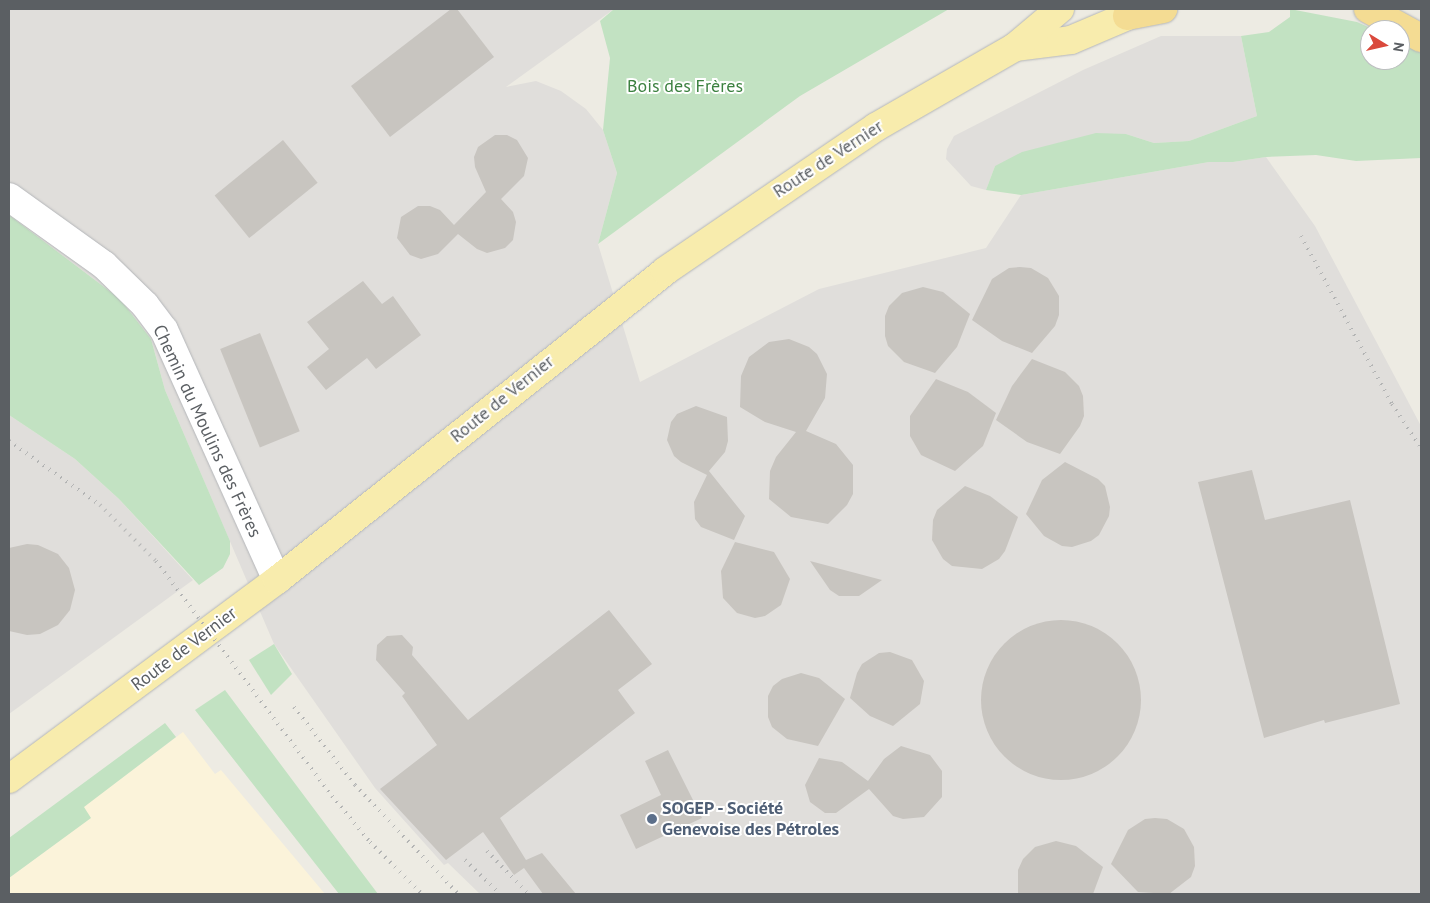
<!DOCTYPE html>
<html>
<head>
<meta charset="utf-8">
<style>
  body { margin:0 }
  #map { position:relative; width:1430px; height:903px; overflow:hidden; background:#edebe3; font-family:"PT Sans",sans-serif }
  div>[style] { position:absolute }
  .commercial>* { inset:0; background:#fbf3da }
  .industrial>* { inset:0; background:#e0dedb }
  .green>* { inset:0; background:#c2e2c2 }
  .building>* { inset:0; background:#c8c5c0; transform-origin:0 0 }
  .round { border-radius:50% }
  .roads { filter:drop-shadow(0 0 1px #b4b6b9) drop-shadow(0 0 1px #b4b6b9) }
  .minor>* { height:28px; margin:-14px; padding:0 14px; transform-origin:14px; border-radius:14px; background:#fff }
  .major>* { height:28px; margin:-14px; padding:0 14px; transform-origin:14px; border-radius:14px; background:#f8ecad }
  .highway>* { height:28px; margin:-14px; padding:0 14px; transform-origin:14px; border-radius:14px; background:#f4dc93 }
  .rail>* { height:4px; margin-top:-2px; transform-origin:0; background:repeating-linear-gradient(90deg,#b3b4b4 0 1px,transparent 0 7px) }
  .dots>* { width:14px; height:14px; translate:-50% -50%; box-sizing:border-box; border:2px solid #fff; border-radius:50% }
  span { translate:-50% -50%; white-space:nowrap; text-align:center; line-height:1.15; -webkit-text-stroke:4px #fff; paint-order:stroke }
  .park-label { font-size:18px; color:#3c8140 }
  .street-label { font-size:18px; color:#5b5f63 }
  .service-label { font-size:18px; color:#4e5e75; font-weight:700 }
  .left { translate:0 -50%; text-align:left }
  .frame { position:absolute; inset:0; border:10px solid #5b5f63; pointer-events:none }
  .north { position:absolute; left:1360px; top:20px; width:50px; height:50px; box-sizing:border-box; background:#fff; border:1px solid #bdbfc1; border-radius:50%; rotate:99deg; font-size:14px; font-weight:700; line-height:20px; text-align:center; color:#5b5f63 }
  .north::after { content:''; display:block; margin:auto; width:18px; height:22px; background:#da493c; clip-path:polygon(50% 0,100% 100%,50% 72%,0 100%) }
</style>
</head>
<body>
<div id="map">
  <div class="commercial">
    <i style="clip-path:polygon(183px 732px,215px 774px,221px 770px,325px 894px,9px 894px,9px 878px,90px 818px,83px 807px)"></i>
  </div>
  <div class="industrial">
    <i style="clip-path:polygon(9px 9px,614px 9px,506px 87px,536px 81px,561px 91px,586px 109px,603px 130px,617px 173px,598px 244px,640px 382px,819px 289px,986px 248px,1021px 195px,1209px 162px,1233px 162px,1266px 157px,1315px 226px,1421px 426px,1421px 894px,480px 894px,448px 863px,444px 865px,375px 788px,274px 644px,165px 390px,151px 339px,120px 299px,9px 215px)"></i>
    <i style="clip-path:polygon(1161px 36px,1241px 36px,1257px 116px,1189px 141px,1154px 143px,1126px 134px,995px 166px,986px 190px,971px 186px,946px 159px,947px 149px,954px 136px,1083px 70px)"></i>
    <i style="clip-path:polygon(9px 415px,75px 459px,119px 499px,193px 580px,9px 714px)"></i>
  </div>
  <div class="green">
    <i style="clip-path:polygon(614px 9px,949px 9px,800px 96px,598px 244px,617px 173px,603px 130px,610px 58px,600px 21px)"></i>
    <i style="clip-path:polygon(1290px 9px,1357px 22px,1375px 30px,1370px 30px,1370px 60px,1400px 60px,1400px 41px,1421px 53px,1421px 158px,1356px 161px,1316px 155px,1266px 157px,1233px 162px,1209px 162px,1021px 195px,986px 190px,995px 166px,1022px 152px,1096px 133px,1126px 134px,1154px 143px,1189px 141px,1257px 116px,1241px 36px,1269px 32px,1290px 17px)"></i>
    <i style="clip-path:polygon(9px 215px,120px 299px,151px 339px,165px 390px,230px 541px,230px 554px,223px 568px,199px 585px,119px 499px,75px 459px,9px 415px)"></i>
    <i style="clip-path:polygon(274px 644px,292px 674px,271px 695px,249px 660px)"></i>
    <i style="clip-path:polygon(225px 690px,332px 833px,378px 894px,339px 894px,195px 710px)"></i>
    <i style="clip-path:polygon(165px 723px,176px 737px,84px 807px,91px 818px,9px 878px,9px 838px)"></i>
  </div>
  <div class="building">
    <i style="clip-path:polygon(451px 9px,457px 9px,494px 57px,390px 137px,351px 86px)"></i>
    <i style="clip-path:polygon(495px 135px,507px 135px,517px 140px,528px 158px,524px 176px,501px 199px,513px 212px,516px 222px,513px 240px,505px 248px,487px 253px,477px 249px,458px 234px,438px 254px,421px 259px,410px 255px,397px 238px,401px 217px,418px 206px,430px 206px,440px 210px,454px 225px,486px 192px,475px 167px,474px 157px,478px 147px)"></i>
    <i style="left:283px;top:140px;width:55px;height:88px;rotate:51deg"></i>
    <i style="clip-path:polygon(1020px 267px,1031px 268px,1048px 278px,1059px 296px,1059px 315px,1055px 326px,1032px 353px,1002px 341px,972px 320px,992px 279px,1009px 268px)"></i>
    <i style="clip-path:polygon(363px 281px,382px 304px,393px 296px,421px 335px,376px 369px,367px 358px,326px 390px,307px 367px,329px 349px,307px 322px)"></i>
    <i style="clip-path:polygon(923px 287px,943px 292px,970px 314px,957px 347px,935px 373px,904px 362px,888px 346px,885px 336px,885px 316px,889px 306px,902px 293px)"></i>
    <i style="left:260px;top:333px;width:106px;height:43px;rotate:68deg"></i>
    <i style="clip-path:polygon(789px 339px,809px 347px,817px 354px,827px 374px,825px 398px,806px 431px,836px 444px,853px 465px,853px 494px,847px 505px,828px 524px,791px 517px,769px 499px,770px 471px,776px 457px,796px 432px,765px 422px,740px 407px,741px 376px,749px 357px,769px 342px)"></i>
    <i style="clip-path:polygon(1032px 359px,1065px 372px,1079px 386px,1083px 396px,1084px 416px,1080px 426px,1060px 454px,1027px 442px,996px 420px,1012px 386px)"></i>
    <i style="clip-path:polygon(936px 379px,968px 392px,996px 413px,983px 446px,955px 471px,921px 455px,910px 436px,910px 416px)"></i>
    <i style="clip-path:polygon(696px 406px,727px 417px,728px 441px,725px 452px,709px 471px,745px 516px,734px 540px,701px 527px,695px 519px,694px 502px,707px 475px,681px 462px,674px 456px,667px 440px,671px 422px,677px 414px)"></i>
    <i style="clip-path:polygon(1065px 462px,1098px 479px,1105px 486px,1110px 507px,1109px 516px,1099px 535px,1091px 541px,1072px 547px,1062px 546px,1044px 536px,1026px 514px,1042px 480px)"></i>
    <i style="clip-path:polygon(1252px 470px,1265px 520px,1350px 500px,1400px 704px,1325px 723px,1324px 720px,1264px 738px,1198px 482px)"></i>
    <i style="clip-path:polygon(965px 486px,990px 496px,1018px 517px,1005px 551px,999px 559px,982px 569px,952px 566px,943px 559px,932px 540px,933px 520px,937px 510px)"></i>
    <i style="clip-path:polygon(735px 542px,774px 552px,790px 579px,781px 605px,765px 616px,755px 618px,737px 613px,723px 598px,721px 571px)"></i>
    <i style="clip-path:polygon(27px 544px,38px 545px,58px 554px,69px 568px,75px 590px,70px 610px,58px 625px,40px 634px,27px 635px,9px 631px,9px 548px)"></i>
    <i style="clip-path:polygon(810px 561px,882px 580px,859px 596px,839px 596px,830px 590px)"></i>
    <i style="clip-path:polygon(609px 610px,652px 664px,618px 690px,635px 713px,500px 818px,526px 860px,542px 853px,576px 894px,543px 894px,524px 868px,514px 875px,483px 832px,446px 860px,380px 789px,437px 745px,402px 696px,405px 693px,376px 660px,377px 645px,387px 636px,402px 635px,413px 647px,412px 655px,468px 720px)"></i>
    <i class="round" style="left:981px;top:620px;width:160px;height:160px"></i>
    <i style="clip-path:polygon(890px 652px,912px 660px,924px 681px,920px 704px,893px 726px,870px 716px,850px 698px,857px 673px,862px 664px,879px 653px)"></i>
    <i style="clip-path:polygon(801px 673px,819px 678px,845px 699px,818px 746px,787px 739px,772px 727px,768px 717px,768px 696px,773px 686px,782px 679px)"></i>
    <i style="clip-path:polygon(901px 746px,930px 755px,942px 771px,942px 797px,924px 817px,903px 819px,893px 816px,869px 789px,836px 813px,825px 813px,810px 802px,805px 785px,819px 758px,842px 762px,868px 781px,884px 759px)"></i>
    <i style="clip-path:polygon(668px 750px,702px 818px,636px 849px,620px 815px,661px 795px,645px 761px)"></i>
    <i style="clip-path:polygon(1155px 818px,1167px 819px,1184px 829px,1194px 847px,1195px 866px,1191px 877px,1169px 894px,1138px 892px,1111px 864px,1128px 830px,1145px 819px)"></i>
    <i style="clip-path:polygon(1056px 841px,1076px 846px,1103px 867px,1093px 894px,1018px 894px,1018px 870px,1023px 859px,1035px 847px)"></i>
  </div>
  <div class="roads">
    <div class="minor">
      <i style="left:9px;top:197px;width:117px;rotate:35.6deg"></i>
      <i style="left:104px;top:265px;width:57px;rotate:44.3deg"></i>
      <i style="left:145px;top:305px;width:31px;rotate:53deg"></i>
      <i style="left:164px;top:330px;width:274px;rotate:65.7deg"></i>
    </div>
    <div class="major">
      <i style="left:1015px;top:47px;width:56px;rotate:-7.1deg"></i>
      <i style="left:1071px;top:40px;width:79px;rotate:-23deg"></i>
      <i style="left:9px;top:779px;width:334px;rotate:-36.6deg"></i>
      <i style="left:277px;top:580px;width:496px;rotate:-38.5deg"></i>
      <i style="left:665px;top:271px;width:255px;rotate:-34.3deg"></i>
      <i style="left:876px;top:127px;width:160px;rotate:-29.9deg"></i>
      <i style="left:1015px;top:47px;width:59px;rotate:-40.2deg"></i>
    </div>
    <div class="highway">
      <i style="left:1368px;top:9px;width:60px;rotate:28.7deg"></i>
      <i style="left:1127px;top:16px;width:37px;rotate:-11deg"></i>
    </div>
  </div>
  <div class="rail">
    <i style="left:1301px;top:236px;width:191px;rotate:61.6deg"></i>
    <i style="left:1392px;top:404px;width:53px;rotate:56.6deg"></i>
    <i style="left:9px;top:441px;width:111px;rotate:35.1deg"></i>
    <i style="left:100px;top:505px;width:79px;rotate:45deg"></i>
    <i style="left:156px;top:561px;width:294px;rotate:53.2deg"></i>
    <i style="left:332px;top:796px;width:60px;rotate:50.4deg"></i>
    <i style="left:370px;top:842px;width:74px;rotate:45deg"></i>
    <i style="left:294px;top:707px;width:99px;rotate:52deg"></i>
    <i style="left:355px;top:785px;width:150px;rotate:46.6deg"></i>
    <i style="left:487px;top:851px;width:59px;rotate:46.4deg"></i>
    <i style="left:465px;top:860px;width:49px;rotate:44.2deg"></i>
  </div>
  <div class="dots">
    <i style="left:652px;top:819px;background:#5c6f8a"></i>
  </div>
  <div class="park-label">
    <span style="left:685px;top:86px">Bois des Frères</span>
  </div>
  <div class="street-label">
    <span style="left:828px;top:159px;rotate:-33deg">Route de Vernier</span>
    <span style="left:502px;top:399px;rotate:-39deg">Route de Vernier</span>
    <span style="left:207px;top:431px;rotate:65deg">Chemin du Moulins des Frères</span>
    <span style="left:184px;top:649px;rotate:-37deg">Route de Vernier</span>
  </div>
  <div class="service-label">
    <span class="left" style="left:662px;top:819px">SOGEP - Société<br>Genevoise des Pétroles</span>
  </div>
  <div class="frame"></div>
  <div class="north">N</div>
</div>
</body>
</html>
